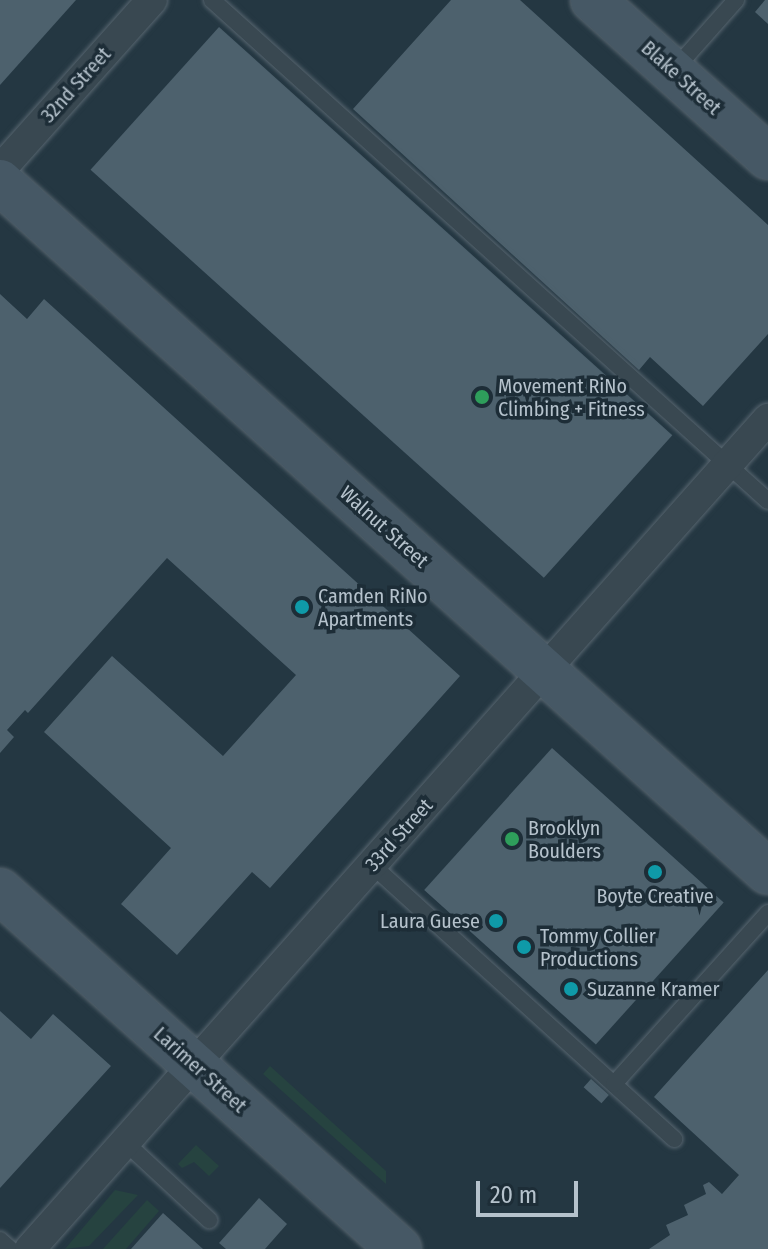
<!DOCTYPE html>
<html>
<head>
<meta charset="utf-8">
<style>
  body { margin:0 }
  #map { position:relative; width:768px; height:1249px; overflow:hidden; background:#243742; font-family:"Fira Sans Condensed",sans-serif }
  div>[style] { position:absolute }
  .green>* { inset:0; background:#264340 }
  .building>* { inset:0; background:#4d616d; transform-origin:0 0 }
  .roads { filter:drop-shadow(0 0 2px #57656f) drop-shadow(0 0 2px #57656f) }
  .lane>* { height:16px; margin:-8px; padding:0 8px; transform-origin:8px; border-radius:8px; background:#394851 }
  .street>* { height:30px; margin:-15px; padding:0 15px; transform-origin:15px; border-radius:15px; background:#394851 }
  .secondary>* { height:44px; margin:-22px; padding:0 22px; transform-origin:22px; border-radius:22px; background:#465865 }
  .dots>* { width:22px; height:22px; translate:-50% -50%; box-sizing:border-box; border:4px solid #1d2d37; border-radius:50% }
  span { translate:-50% -50%; white-space:nowrap; text-align:center; line-height:1.15; -webkit-text-stroke:7px #1d2d37; paint-order:stroke }
  .street-label { font-size:20px; color:#b5c2cc }
  .poi-label { font-size:20px; color:#b5c2cc }
  .left { translate:0 -50%; text-align:left }
  .right { translate:-100% -50%; text-align:right }
  .scale { position:absolute; left:476px; top:1181px; width:102px; height:36px; box-sizing:border-box; border:4px solid #b5c2cc; border-top:0; padding-left:10px; font-size:24px; line-height:28px; white-space:nowrap; color:#b5c2cc; -webkit-text-stroke:6px #1d2d37; paint-order:stroke }
</style>
</head>
<body>
<div id="map">
  <div class="green">
    <i style="clip-path:polygon(270px 1066px,386px 1171px,386px 1184px,263px 1074px)"></i>
    <i style="clip-path:polygon(196px 1145px,219px 1166px,209px 1176px,194px 1162px,182px 1168px,178px 1164px)"></i>
    <i style="clip-path:polygon(115px 1190px,138px 1195px,89px 1246px,65px 1249px)"></i>
    <i style="clip-path:polygon(147px 1200px,159px 1211px,126px 1249px,103px 1249px)"></i>
  </div>
  <div class="building">
    <i style="clip-path:polygon(0 0,76px 0,0 85px)"></i>
    <i style="clip-path:polygon(451px 0,520px 0,768px 225px,768px 334px,703px 406px,650px 357px,639px 370px,353px 109px)"></i>
    <i style="clip-path:polygon(765px 0,768px 0,768px 24px,755px 12px)"></i>
    <i style="left:219px;top:27px;width:610px;height:192px;rotate:42deg"></i>
    <i style="clip-path:polygon(0 294px,27px 319px,44px 299px,460px 676px,270px 888px,252px 872px,177px 955px,121px 904px,171px 848px,44px 732px,112px 656px,223px 756px,296px 675px,167px 558px,28px 713px,25px 710px,7px 730px,14px 737px,0 753px)"></i>
    <i style="left:552px;top:748px;width:231px;height:191px;rotate:42deg"></i>
    <i style="clip-path:polygon(768px 970px,768px 1249px,649px 1249px,670px 1235px,666px 1225px,688px 1215px,684px 1205px,706px 1194px,703px 1185px,709px 1182px,722px 1194px,739px 1175px,654px 1097px)"></i>
    <i style="clip-path:polygon(0 1011px,31px 1039px,53px 1014px,111px 1066px,0 1188px)"></i>
    <i style="left:591px;top:1079px;width:24px;height:11px;rotate:42deg"></i>
    <i style="clip-path:polygon(259px 1198px,287px 1224px,265px 1249px,226px 1249px,219px 1243px)"></i>
    <i style="clip-path:polygon(163px 1213px,203px 1249px,131px 1249px)"></i>
  </div>
  <div class="roads">
    <div class="lane">
      <i style="left:212px;top:0;width:748px;rotate:42.02deg"></i>
      <i style="left:673px;top:71px;width:95px;rotate:-48.4deg"></i>
      <i style="left:372px;top:865px;width:408px;rotate:42.2deg"></i>
      <i style="left:614px;top:1084px;width:230px;rotate:-48deg"></i>
      <i style="left:125px;top:1142px;width:115px;rotate:42.9deg"></i>
      <i style="left:0;top:1240px;width:13px;rotate:42deg"></i>
    </div>
    <div class="street">
      <i style="left:0;top:170px;width:228px;rotate:-48.2deg"></i>
      <i style="left:30px;top:1249px;width:1111px;rotate:-48.36deg"></i>
    </div>
    <div class="secondary">
      <i style="left:593px;top:0;width:235px;rotate:41.9deg"></i>
      <i style="left:0;top:182px;width:1032px;rotate:41.94deg"></i>
      <i style="left:0;top:891px;width:536px;rotate:41.9deg"></i>
    </div>
  </div>
  <div class="dots">
    <i style="left:482px;top:397px;background:#2e9e5b"></i>
    <i style="left:302px;top:607px;background:#0f9aa8"></i>
    <i style="left:512px;top:839px;background:#2e9e5b"></i>
    <i style="left:655px;top:872px;background:#0f9aa8"></i>
    <i style="left:496px;top:921px;background:#0f9aa8"></i>
    <i style="left:524px;top:947px;background:#0f9aa8"></i>
    <i style="left:571px;top:989px;background:#0f9aa8"></i>
  </div>
  <div class="street-label">
    <span style="left:681px;top:78px;rotate:42deg">Blake Street</span>
    <span style="left:76px;top:85px;rotate:-48deg">32nd Street</span>
    <span style="left:384px;top:527px;rotate:42deg">Walnut Street</span>
    <span style="left:399px;top:835px;rotate:-48deg">33rd Street</span>
    <span style="left:200px;top:1070px;rotate:42deg">Larimer Street</span>
  </div>
  <div class="poi-label">
    <span class="left" style="left:498px;top:398px">Movement RiNo<br>Climbing + Fitness</span>
    <span class="left" style="left:318px;top:608px">Camden RiNo<br>Apartments</span>
    <span class="left" style="left:528px;top:840px">Brooklyn<br>Boulders</span>
    <span style="left:655px;top:896px">Boyte Creative</span>
    <span class="right" style="left:480px;top:921px">Laura Guese</span>
    <span class="left" style="left:540px;top:948px">Tommy Collier<br>Productions</span>
    <span class="left" style="left:587px;top:989px">Suzanne Kramer</span>
  </div>
  <div class="scale">20 m</div>
</div>
</body>
</html>
